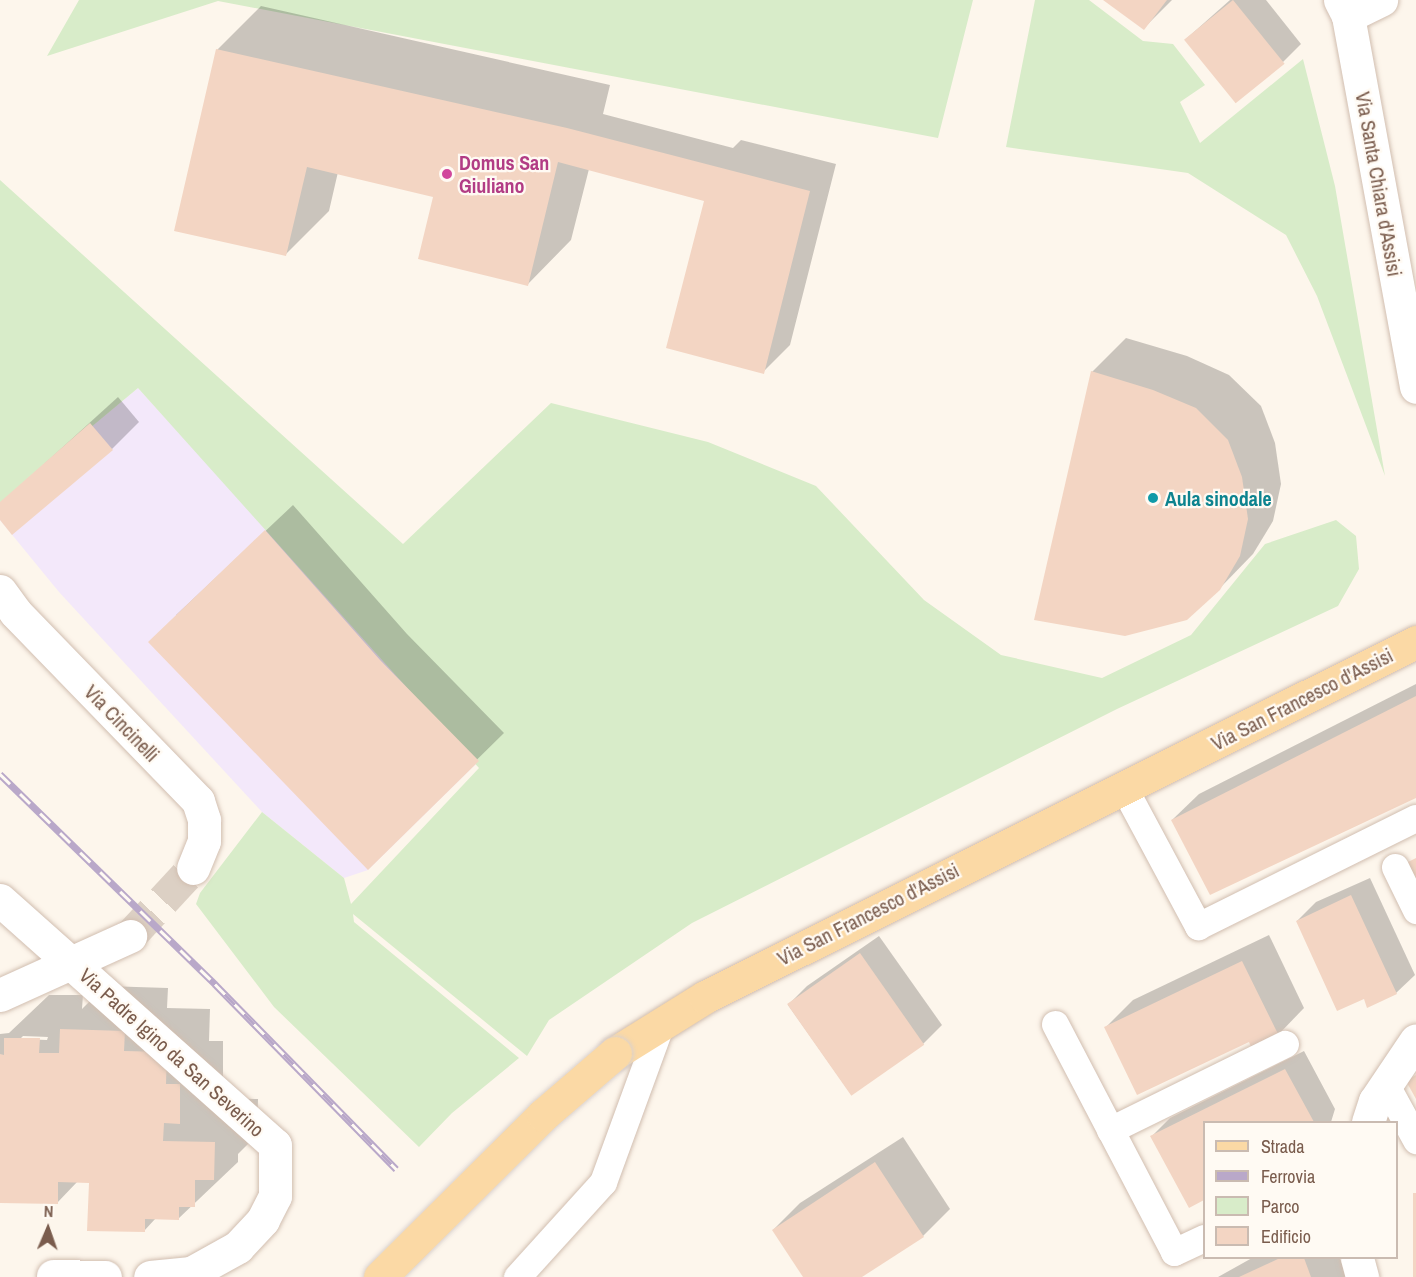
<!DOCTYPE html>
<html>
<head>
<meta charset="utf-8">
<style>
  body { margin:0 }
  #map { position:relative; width:1416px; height:1277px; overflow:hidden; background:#fdf6ec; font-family:"Archivo Narrow",sans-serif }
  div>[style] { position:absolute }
  .education>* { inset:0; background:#f3e8fa }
  .green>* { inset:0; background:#d8ecc9 }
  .shadow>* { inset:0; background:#0003 }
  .building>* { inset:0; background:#f3d5c3; transform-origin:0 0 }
  .minor-tunnel>* { height:33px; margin-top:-16.5px; transform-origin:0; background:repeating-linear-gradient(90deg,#dcd0c4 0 33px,transparent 0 49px) }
  .roads { filter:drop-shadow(0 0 2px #d1beb0) drop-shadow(0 0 2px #d1beb0) }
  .service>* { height:27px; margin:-13.5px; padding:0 13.5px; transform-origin:13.5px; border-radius:13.5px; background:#fff }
  .minor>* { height:33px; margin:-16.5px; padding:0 16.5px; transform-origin:16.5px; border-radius:16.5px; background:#fff }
  .primary>* { height:33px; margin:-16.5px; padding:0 16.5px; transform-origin:16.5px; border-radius:16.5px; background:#fbd9a5 }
  .rail>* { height:7px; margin-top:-3.5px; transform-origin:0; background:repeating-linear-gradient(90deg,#fffaf3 0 14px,#b9a8c9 0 28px); box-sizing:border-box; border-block:2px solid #b9a8c9 }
  .bridges { filter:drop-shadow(0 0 2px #dad1cd) drop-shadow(0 0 2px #dad1cd) }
  .primary-bridge>* { height:33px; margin:-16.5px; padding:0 16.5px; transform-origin:16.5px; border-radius:16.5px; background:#fbd9a5 }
  .dots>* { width:16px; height:16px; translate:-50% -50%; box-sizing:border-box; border:3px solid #fffaf3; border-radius:50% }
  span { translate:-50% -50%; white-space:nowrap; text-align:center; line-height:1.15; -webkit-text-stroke:4.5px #fffaf3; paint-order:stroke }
  .hotel-label { font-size:20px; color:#b23c85; font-weight:700 }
  .left { translate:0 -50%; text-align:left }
  .street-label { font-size:20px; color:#7a5c4d }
  .culture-label { font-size:20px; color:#0d838f; font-weight:700 }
  .legend { position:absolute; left:1203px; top:1121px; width:195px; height:138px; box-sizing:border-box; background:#fffaf3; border:2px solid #cabbb1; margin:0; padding:8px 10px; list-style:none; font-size:18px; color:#7a5c4d }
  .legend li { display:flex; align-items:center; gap:12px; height:30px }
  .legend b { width:30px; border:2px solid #cabbb1 }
  .north { position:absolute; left:18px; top:1199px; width:60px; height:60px; -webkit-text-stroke:4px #fffaf3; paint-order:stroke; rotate:2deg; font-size:16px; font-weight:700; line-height:24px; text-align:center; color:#7a5c4d }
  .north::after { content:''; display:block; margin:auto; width:21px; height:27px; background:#7a5c4d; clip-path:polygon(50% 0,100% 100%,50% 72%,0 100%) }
</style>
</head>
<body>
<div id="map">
  <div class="education">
    <i style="clip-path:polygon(138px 388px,479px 761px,368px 870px,344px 878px,262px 812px,59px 592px,0 520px,0 502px)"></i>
  </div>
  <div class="green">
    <i style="clip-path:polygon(79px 0,973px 0,938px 138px,218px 1px,47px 56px)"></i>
    <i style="clip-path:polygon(1035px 0,1089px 0,1143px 41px,1173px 44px,1205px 85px,1180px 102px,1200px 143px,1303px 59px,1335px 186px,1385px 476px,1317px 296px,1286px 235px,1188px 173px,1006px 147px)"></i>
    <i style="clip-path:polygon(0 180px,403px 544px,551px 403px,708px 442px,816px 486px,924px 600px,1001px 655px,1102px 678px,1191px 635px,1265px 544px,1336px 520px,1356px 536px,1359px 569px,1338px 606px,1117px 709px,692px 923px,549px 1020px,527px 1056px,353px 914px,354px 922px,519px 1058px,452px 1113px,419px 1147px,274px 1007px,196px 904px,200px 893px,262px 812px,344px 878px,351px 904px,479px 768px,138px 388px,0 503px)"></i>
  </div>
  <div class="shadow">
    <i style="clip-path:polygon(1106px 0,1172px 0,1144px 28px)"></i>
    <i style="clip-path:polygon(1230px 0,1266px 0,1301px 44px,1283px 62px,1186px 39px)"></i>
    <i style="clip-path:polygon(261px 6px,610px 85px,603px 114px,733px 148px,741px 140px,836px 164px,790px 345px,763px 372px,707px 196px,589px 169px,571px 240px,528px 284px,435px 196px,338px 172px,329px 211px,285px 255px,217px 50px)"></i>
    <i style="clip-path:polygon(1126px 338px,1187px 356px,1229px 375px,1261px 406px,1275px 443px,1281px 484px,1273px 521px,1253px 554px,1219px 589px,1092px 372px)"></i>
    <i style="clip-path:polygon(118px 397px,139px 422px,112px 449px,0 518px,0 504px)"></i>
    <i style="clip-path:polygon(293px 505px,407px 634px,504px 733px,368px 867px,176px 615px)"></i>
    <i style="clip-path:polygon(1416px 684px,1416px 797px,1172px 820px,1199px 794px)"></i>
    <i style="clip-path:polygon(1370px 878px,1415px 975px,1396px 993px,1364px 997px,1297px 921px,1316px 902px)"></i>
    <i style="clip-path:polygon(1269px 935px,1304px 1008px,1278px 1035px,1250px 1040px,1106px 1027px,1133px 1000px)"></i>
    <i style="clip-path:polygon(879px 936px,942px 1025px,923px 1044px,851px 1094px,788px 1005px,807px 986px)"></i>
    <i style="clip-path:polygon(evenodd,105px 986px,168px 988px,167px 1008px,210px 1009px,209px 1041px,223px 1041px,223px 1079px,206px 1098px,258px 1099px,257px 1135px,238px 1154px,238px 1162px,178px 1219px,156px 1218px,144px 1231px,90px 1182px,78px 1181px,57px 1203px,0 1201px,0 1034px,9px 1033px,49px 995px,83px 995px,82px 1009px,105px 986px,23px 1036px,48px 1037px,47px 1040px,20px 1039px,23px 1036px)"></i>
    <i style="clip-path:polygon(1304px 1051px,1335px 1109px,1331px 1122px,1204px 1122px,1204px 1198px,1190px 1206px,1152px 1136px,1170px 1118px)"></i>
    <i style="clip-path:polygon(903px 1137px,950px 1209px,923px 1236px,859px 1277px,804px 1277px,773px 1230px,800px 1203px)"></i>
    <i style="clip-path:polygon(1252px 1258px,1340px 1258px,1347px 1277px,1218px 1277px)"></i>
  </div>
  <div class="building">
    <i style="clip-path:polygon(1103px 0,1167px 0,1144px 30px)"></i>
    <i style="left:1233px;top:0;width:82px;height:63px;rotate:51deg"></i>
    <i style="clip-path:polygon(216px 49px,567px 128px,810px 191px,764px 374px,666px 348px,704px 201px,558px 162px,528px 286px,418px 259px,433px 197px,307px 167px,286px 256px,174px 231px)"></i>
    <i style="clip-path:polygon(1091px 371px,1153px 390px,1196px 408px,1228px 440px,1242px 477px,1248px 519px,1240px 556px,1220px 590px,1187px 620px,1125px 636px,1034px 620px)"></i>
    <i style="clip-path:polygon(90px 423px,113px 450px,12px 535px,0 520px,0 502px)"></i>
    <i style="clip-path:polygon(265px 530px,380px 660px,479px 761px,368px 870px,148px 642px)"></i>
    <i style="clip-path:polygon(1416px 696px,1416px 798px,1210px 895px,1171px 820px)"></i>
    <i style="clip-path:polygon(1416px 858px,1416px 888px,1404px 864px)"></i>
    <i style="clip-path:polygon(1351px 895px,1397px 994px,1367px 1008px,1364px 999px,1337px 1011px,1296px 921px)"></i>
    <i style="left:860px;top:953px;width:112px;height:89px;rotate:55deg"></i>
    <i style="clip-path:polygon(1242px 961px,1279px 1036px,1252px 1049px,1249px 1042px,1137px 1095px,1104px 1027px)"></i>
    <i style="clip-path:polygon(60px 1029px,125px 1031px,124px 1051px,167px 1052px,166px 1084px,180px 1084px,180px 1124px,164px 1123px,163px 1141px,215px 1142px,214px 1180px,195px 1180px,195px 1207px,179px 1207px,179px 1220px,145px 1219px,145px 1232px,87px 1231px,89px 1183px,58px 1182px,58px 1204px,0 1203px,0 1054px,4px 1055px,4px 1038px,40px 1038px,39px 1053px,59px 1053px)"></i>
    <i style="clip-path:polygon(1285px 1069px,1314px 1122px,1204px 1122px,1204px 1200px,1189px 1208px,1150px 1136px)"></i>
    <i style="clip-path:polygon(1416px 1075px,1416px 1099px,1406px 1081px)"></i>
    <i style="clip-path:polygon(875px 1162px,924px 1237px,862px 1277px,803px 1277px,772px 1230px)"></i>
    <i style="left:1413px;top:1193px;width:3px;height:84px"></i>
    <i style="clip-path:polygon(1280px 1258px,1304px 1258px,1311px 1277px,1239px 1277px)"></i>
  </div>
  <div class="minor-tunnel">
    <i style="left:130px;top:936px;width:93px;rotate:-47.2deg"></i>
  </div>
  <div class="roads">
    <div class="service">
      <i style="left:1124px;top:788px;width:157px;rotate:61.8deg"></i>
      <i style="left:1198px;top:926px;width:243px;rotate:-26.4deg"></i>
      <i style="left:1395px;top:867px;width:48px;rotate:64deg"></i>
      <i style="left:1055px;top:1024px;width:257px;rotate:62.4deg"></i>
      <i style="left:1174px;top:1252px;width:33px;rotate:-25deg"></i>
      <i style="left:1386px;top:1085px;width:63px;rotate:61.4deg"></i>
      <i style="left:1110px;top:1130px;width:195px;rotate:-26.2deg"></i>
      <i style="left:517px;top:1277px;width:128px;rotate:-47.8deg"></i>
      <i style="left:603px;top:1182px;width:171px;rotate:-69.9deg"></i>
    </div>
    <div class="minor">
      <i style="left:1340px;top:0;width:18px;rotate:63deg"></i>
      <i style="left:1348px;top:16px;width:377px;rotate:79.6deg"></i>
      <i style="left:1348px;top:16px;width:37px;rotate:-26deg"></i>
      <i style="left:0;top:591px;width:26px;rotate:54deg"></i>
      <i style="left:15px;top:612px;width:263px;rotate:45.9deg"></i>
      <i style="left:198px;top:801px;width:20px;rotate:72deg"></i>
      <i style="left:204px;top:820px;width:21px;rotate:90deg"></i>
      <i style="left:204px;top:841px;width:29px;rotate:112deg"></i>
      <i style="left:0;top:900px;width:368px;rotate:41.7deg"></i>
      <i style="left:275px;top:1145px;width:51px;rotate:90deg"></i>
      <i style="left:275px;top:1196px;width:27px;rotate:117deg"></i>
      <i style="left:263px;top:1220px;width:37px;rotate:133deg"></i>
      <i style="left:238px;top:1247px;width:54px;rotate:151deg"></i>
      <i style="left:191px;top:1273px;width:41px;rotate:174.4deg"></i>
      <i style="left:0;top:995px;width:143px;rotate:-24.4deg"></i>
      <i style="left:1368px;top:1122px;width:22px;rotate:-72deg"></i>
      <i style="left:1375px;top:1101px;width:73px;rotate:-56.1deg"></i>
      <i style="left:1357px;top:1258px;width:20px;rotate:75deg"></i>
      <i style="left:53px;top:1276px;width:52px;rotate:1.1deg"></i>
    </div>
    <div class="primary">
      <i style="left:615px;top:1053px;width:106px;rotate:-31.9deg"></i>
      <i style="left:705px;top:997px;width:795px;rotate:-26.53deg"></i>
    </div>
  </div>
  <div class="rail">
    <i style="left:0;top:774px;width:301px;rotate:44.3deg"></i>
    <i style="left:215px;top:984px;width:259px;rotate:45.6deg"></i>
  </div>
  <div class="bridges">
    <div class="primary-bridge">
      <i style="left:380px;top:1277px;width:230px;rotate:-44.8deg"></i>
      <i style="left:543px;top:1115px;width:95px;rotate:-40.7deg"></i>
    </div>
  </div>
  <div class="dots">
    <i style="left:447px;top:174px;background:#d1479c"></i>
    <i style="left:1153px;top:498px;background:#0f9aa8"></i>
  </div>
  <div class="hotel-label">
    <span class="left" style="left:459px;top:174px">Domus San<br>Giuliano</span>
  </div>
  <div class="street-label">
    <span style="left:1379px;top:184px;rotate:80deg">Via Santa Chiara d'Assisi</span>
    <span style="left:1302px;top:699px;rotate:-27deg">Via San Francesco d'Assisi</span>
    <span style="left:122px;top:723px;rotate:46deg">Via Cincinelli</span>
    <span style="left:868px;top:914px;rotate:-27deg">Via San Francesco d'Assisi</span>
    <span style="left:172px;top:1052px;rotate:42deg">Via Padre Igino da San Severino</span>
  </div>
  <div class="culture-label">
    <span class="left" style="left:1165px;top:498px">Aula sinodale</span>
  </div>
  <ul class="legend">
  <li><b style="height:8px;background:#fbd9a5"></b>Strada</li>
  <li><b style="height:8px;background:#b9a8c9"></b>Ferrovia</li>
  <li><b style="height:16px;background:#d8ecc9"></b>Parco</li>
  <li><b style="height:16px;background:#f3d5c3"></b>Edificio</li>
  </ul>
  <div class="north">N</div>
</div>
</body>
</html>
